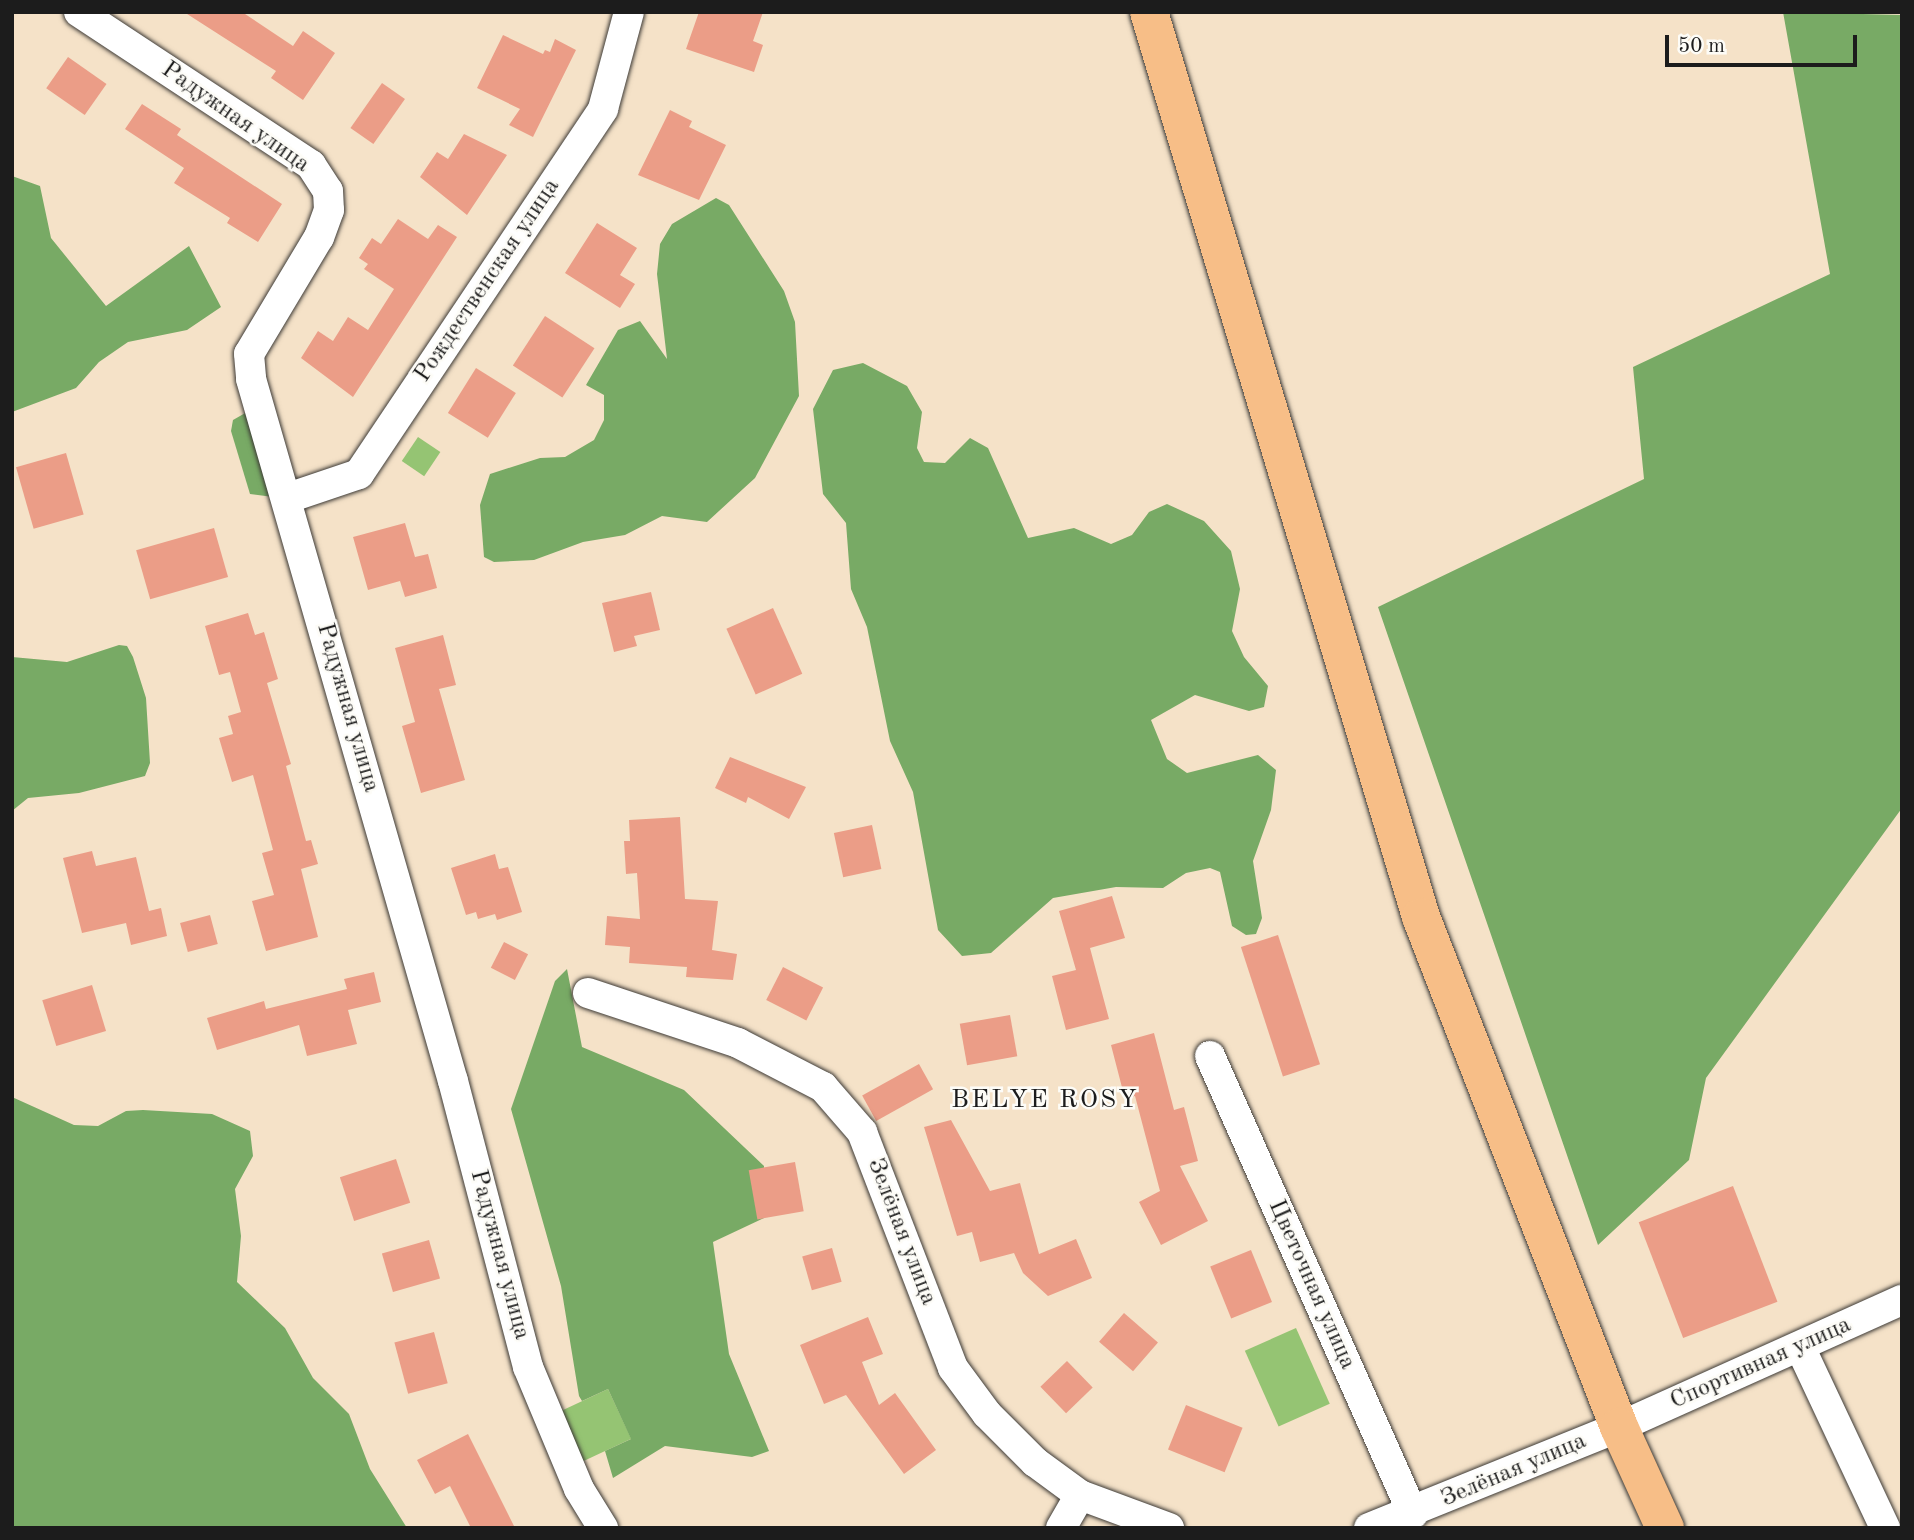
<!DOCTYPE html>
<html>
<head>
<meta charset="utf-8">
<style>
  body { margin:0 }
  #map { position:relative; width:1914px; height:1540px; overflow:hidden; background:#f5e2c8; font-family:"Old Standard TT",serif }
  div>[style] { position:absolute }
  .green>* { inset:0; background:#95c473; transform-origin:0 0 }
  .forest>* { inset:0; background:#78aa65 }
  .building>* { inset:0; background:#eb9d87; transform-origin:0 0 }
  .roads { filter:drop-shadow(0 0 2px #3d3a36) drop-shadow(0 0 2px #3d3a36) }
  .minor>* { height:30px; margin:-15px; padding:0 15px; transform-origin:15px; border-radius:15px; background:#fff }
  .major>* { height:38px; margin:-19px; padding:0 19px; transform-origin:19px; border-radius:19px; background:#f7be87 }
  span { translate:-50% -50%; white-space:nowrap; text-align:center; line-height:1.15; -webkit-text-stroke:5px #fdfcf7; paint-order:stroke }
  .street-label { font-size:24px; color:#1c1c1c }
  .neighbourhood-label { font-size:26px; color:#1c1c1c; letter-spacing:2px }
  .frame { position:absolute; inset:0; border:14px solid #1c1c1c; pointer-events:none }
  .scale { position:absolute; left:1665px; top:35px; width:192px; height:32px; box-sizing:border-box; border:4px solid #1c1c1c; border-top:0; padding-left:9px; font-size:21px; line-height:24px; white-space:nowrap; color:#1c1c1c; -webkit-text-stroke:5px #fdfcf7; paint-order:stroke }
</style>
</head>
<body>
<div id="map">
  <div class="green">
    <i style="left:418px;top:437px;width:27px;height:29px;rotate:34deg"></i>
    <i style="left:1296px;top:1328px;width:83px;height:56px;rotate:66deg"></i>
    <i style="left:608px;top:1389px;width:55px;height:56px;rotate:65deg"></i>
  </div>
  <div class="forest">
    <i style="clip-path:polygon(1783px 12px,1902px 15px,1902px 808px,1706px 1078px,1689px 1160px,1598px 1245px,1378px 607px,1644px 479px,1633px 367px,1830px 274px)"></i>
    <i style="clip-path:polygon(12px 176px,40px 186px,51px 238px,106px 306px,189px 246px,221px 307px,187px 330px,128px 342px,99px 362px,76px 388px,12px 412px)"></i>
    <i style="clip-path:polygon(716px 198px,729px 205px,784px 291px,795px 322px,799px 396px,755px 478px,707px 522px,662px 516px,625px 535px,583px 542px,534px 560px,494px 562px,484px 557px,480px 505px,490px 474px,540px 458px,565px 457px,594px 440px,604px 420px,604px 395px,586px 385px,618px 330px,640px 321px,667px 359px,657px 274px,660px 244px,672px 224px)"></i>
    <i style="clip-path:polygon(863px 363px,907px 386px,922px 412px,917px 448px,924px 462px,945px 463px,970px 438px,988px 448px,1028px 538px,1074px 528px,1111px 544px,1132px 535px,1149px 512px,1167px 504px,1204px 521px,1231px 551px,1240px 589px,1232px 631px,1244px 657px,1268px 686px,1264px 707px,1249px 711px,1195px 695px,1151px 720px,1167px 759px,1187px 773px,1258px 755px,1276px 770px,1271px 810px,1253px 861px,1262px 918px,1256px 934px,1246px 935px,1232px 926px,1220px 872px,1210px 868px,1186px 873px,1163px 888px,1116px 887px,1053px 898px,991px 953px,962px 956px,938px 930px,913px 792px,890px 741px,867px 627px,851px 589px,846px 523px,823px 494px,813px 409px,833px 370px)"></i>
    <i style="clip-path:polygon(247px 412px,281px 498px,250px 494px,231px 431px,233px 420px)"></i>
    <i style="clip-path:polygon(119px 645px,127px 646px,133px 657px,146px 698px,150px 763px,145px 776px,79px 793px,28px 798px,12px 811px,12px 657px,67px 662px)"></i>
    <i style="clip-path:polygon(567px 969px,582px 1047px,684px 1090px,764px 1166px,764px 1218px,713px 1242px,729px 1354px,769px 1451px,752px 1457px,665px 1446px,613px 1478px,605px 1451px,631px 1439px,608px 1389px,582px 1401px,579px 1396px,561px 1286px,511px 1109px,555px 981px)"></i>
    <i style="clip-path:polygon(12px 1097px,74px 1125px,98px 1126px,126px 1111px,143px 1110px,212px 1114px,250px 1131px,253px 1156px,235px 1189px,241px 1236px,237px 1282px,285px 1328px,313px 1378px,349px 1414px,370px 1469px,407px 1528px,12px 1528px)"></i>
  </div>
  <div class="building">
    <i style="clip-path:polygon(184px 12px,242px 12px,293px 46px,303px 31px,335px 53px,303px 100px,271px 78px,276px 71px)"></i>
    <i style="clip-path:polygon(699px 12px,763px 12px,753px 41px,763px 45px,754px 72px,686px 49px)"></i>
    <i style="clip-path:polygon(503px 35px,543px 54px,545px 50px,550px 52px,555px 39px,576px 50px,533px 137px,509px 125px,520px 109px,477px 88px)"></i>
    <i style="left:68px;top:57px;width:47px;height:38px;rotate:35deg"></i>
    <i style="left:382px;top:83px;width:28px;height:55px;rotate:35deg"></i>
    <i style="clip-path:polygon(142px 104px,181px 129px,177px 135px,282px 204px,258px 242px,227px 223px,230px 218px,174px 183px,184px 168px,125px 129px)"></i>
    <i style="clip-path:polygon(670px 110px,692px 121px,689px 127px,726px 145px,699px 200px,638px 175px)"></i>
    <i style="clip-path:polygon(464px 134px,507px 155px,467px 215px,420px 177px,437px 152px,448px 159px)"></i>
    <i style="clip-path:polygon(398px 219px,428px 239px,438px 225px,457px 237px,353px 397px,301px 358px,318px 331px,333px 341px,348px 317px,368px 330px,394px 289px,364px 269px,368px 264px,359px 258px,372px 238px,381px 244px)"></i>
    <i style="clip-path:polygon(597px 223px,637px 248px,620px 275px,635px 284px,620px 308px,565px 273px)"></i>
    <i style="left:545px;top:316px;width:59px;height:59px;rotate:33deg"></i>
    <i style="left:476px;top:368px;width:47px;height:53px;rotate:32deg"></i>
    <i style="left:66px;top:453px;width:64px;height:52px;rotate:74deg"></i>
    <i style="clip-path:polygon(405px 523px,415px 557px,428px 554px,437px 588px,405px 597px,400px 581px,368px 590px,353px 537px)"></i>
    <i style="left:214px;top:528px;width:51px;height:81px;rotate:74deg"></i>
    <i style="clip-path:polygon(651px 592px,660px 630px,634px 636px,637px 646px,614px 652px,602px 603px)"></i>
    <i style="left:773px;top:608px;width:72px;height:51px;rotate:66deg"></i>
    <i style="clip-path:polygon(248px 613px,255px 635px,264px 632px,278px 679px,267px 683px,291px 764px,286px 766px,306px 841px,311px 840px,318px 864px,301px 869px,318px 937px,266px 951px,252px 901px,274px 895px,262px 853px,273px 850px,253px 775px,232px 782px,219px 738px,233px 734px,228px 716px,241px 712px,230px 672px,219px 675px,205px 626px)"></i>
    <i style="clip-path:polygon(443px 635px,456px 685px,439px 689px,465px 780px,421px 793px,402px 726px,415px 722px,395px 648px)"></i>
    <i style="clip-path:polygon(730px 757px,806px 787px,789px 819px,748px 797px,746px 803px,715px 788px)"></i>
    <i style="clip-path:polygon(680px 817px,685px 899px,718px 901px,712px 950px,737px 954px,733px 980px,686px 977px,687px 967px,629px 963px,630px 947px,605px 945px,607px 916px,640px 919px,637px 873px,626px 874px,624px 841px,630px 841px,629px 820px)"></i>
    <i style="left:872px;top:825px;width:45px;height:39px;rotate:78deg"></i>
    <i style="clip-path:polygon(92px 851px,96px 866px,136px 857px,149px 911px,161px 908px,167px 936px,131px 945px,126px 923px,82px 933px,63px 858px)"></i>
    <i style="clip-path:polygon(495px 854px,499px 869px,508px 867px,522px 912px,497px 920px,495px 914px,478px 919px,476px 912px,466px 915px,451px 868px)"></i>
    <i style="clip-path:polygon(1112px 896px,1125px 938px,1090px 948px,1109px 1019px,1066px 1030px,1052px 976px,1076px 970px,1059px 911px)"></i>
    <i style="left:210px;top:915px;width:30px;height:31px;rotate:75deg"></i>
    <i style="left:1278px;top:935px;width:136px;height:39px;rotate:72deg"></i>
    <i style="left:504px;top:942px;width:27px;height:29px;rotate:27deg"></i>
    <i style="left:783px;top:967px;width:45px;height:37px;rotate:27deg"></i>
    <i style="clip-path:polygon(374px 972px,381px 1002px,348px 1010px,357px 1044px,307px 1056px,299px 1025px,217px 1050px,207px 1018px,264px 1001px,266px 1009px,347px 989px,344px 979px)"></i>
    <i style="left:92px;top:985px;width:48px;height:52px;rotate:73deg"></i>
    <i style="left:1010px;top:1015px;width:42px;height:51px;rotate:80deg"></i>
    <i style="clip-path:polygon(1154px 1033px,1174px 1110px,1184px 1107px,1198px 1161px,1180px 1166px,1208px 1221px,1161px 1245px,1139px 1202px,1160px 1191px,1135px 1096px,1125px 1099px,1111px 1045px)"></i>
    <i style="left:919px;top:1064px;width:29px;height:65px;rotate:61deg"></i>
    <i style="clip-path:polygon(951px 1120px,990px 1191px,1020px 1183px,1039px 1254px,1076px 1239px,1092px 1278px,1048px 1296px,1023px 1273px,1014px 1253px,980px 1262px,972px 1232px,957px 1236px,924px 1127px)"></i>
    <i style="left:396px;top:1159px;width:46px;height:59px;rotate:72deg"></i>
    <i style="left:795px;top:1162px;width:50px;height:47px;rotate:80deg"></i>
    <i style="left:1733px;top:1186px;width:124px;height:101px;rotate:69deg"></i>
    <i style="left:429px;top:1240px;width:40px;height:49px;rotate:74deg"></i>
    <i style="left:832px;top:1248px;width:35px;height:31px;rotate:74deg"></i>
    <i style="left:1251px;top:1250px;width:56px;height:44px;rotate:68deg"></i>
    <i style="left:1124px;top:1313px;width:45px;height:38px;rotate:41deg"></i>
    <i style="clip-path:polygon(868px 1317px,883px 1354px,862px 1362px,879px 1405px,895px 1393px,936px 1450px,904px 1474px,846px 1395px,824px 1404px,800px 1345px)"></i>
    <i style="left:434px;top:1332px;width:53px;height:41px;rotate:75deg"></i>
    <i style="left:1067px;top:1361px;width:37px;height:37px;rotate:46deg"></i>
    <i style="left:1186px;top:1405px;width:61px;height:48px;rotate:22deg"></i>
    <i style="clip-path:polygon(468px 1434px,515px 1528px,471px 1528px,450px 1486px,435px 1494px,417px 1460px)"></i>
  </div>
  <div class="roads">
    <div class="minor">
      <i style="left:79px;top:12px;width:278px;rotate:33.4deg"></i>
      <i style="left:311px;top:165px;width:31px;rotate:57deg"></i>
      <i style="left:328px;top:191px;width:19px;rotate:87deg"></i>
      <i style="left:329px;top:210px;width:29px;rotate:110deg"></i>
      <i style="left:319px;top:237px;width:136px;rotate:120.9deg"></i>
      <i style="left:249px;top:354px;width:25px;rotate:85deg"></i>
      <i style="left:251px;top:379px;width:730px;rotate:73.95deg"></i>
      <i style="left:453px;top:1081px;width:296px;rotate:75.3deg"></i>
      <i style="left:528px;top:1367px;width:132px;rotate:67.3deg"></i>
      <i style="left:579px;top:1489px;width:46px;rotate:58.4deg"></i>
      <i style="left:288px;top:498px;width:75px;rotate:-18.7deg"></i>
      <i style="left:359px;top:474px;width:439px;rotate:-56.2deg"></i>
      <i style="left:603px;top:109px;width:100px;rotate:-75deg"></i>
      <i style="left:588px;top:993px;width:158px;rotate:18.4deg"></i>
      <i style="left:738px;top:1043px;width:96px;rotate:27.4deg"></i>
      <i style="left:823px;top:1087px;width:60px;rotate:49.1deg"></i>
      <i style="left:862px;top:1132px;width:253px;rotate:68.9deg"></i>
      <i style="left:953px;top:1368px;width:57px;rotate:53.5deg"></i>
      <i style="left:987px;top:1414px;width:68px;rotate:45deg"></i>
      <i style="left:1035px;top:1462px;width:56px;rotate:36.3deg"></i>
      <i style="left:1080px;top:1495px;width:95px;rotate:20.3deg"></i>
      <i style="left:1210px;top:1056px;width:501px;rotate:66.1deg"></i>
      <i style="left:1800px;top:1347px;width:200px;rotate:64.8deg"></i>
      <i style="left:1061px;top:1528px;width:38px;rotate:-60deg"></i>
      <i style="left:1369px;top:1528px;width:270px;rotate:-22deg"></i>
      <i style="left:1619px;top:1427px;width:310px;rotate:-24.2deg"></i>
    </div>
    <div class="major">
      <i style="left:1149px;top:12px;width:945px;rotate:73.27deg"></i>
      <i style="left:1421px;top:917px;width:547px;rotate:68.78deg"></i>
      <i style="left:1619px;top:1427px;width:111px;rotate:65.5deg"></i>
    </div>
  </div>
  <div class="street-label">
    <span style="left:235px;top:118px;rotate:35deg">Радужная улица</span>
    <span style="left:488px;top:281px;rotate:-56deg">Рождественская улица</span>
    <span style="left:347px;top:708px;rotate:74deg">Радужная улица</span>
    <span style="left:901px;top:1232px;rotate:69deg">Зелёная улица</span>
    <span style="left:499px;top:1255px;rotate:75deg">Радужная улица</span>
    <span style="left:1311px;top:1285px;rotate:66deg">Цветочная улица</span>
    <span style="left:1761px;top:1364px;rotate:-24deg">Спортивная улица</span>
    <span style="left:1514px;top:1471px;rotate:-23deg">Зелёная улица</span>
  </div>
  <div class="neighbourhood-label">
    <span style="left:1045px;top:1101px">BELYE ROSY</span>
  </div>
  <div class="frame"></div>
  <div class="scale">50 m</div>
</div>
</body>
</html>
